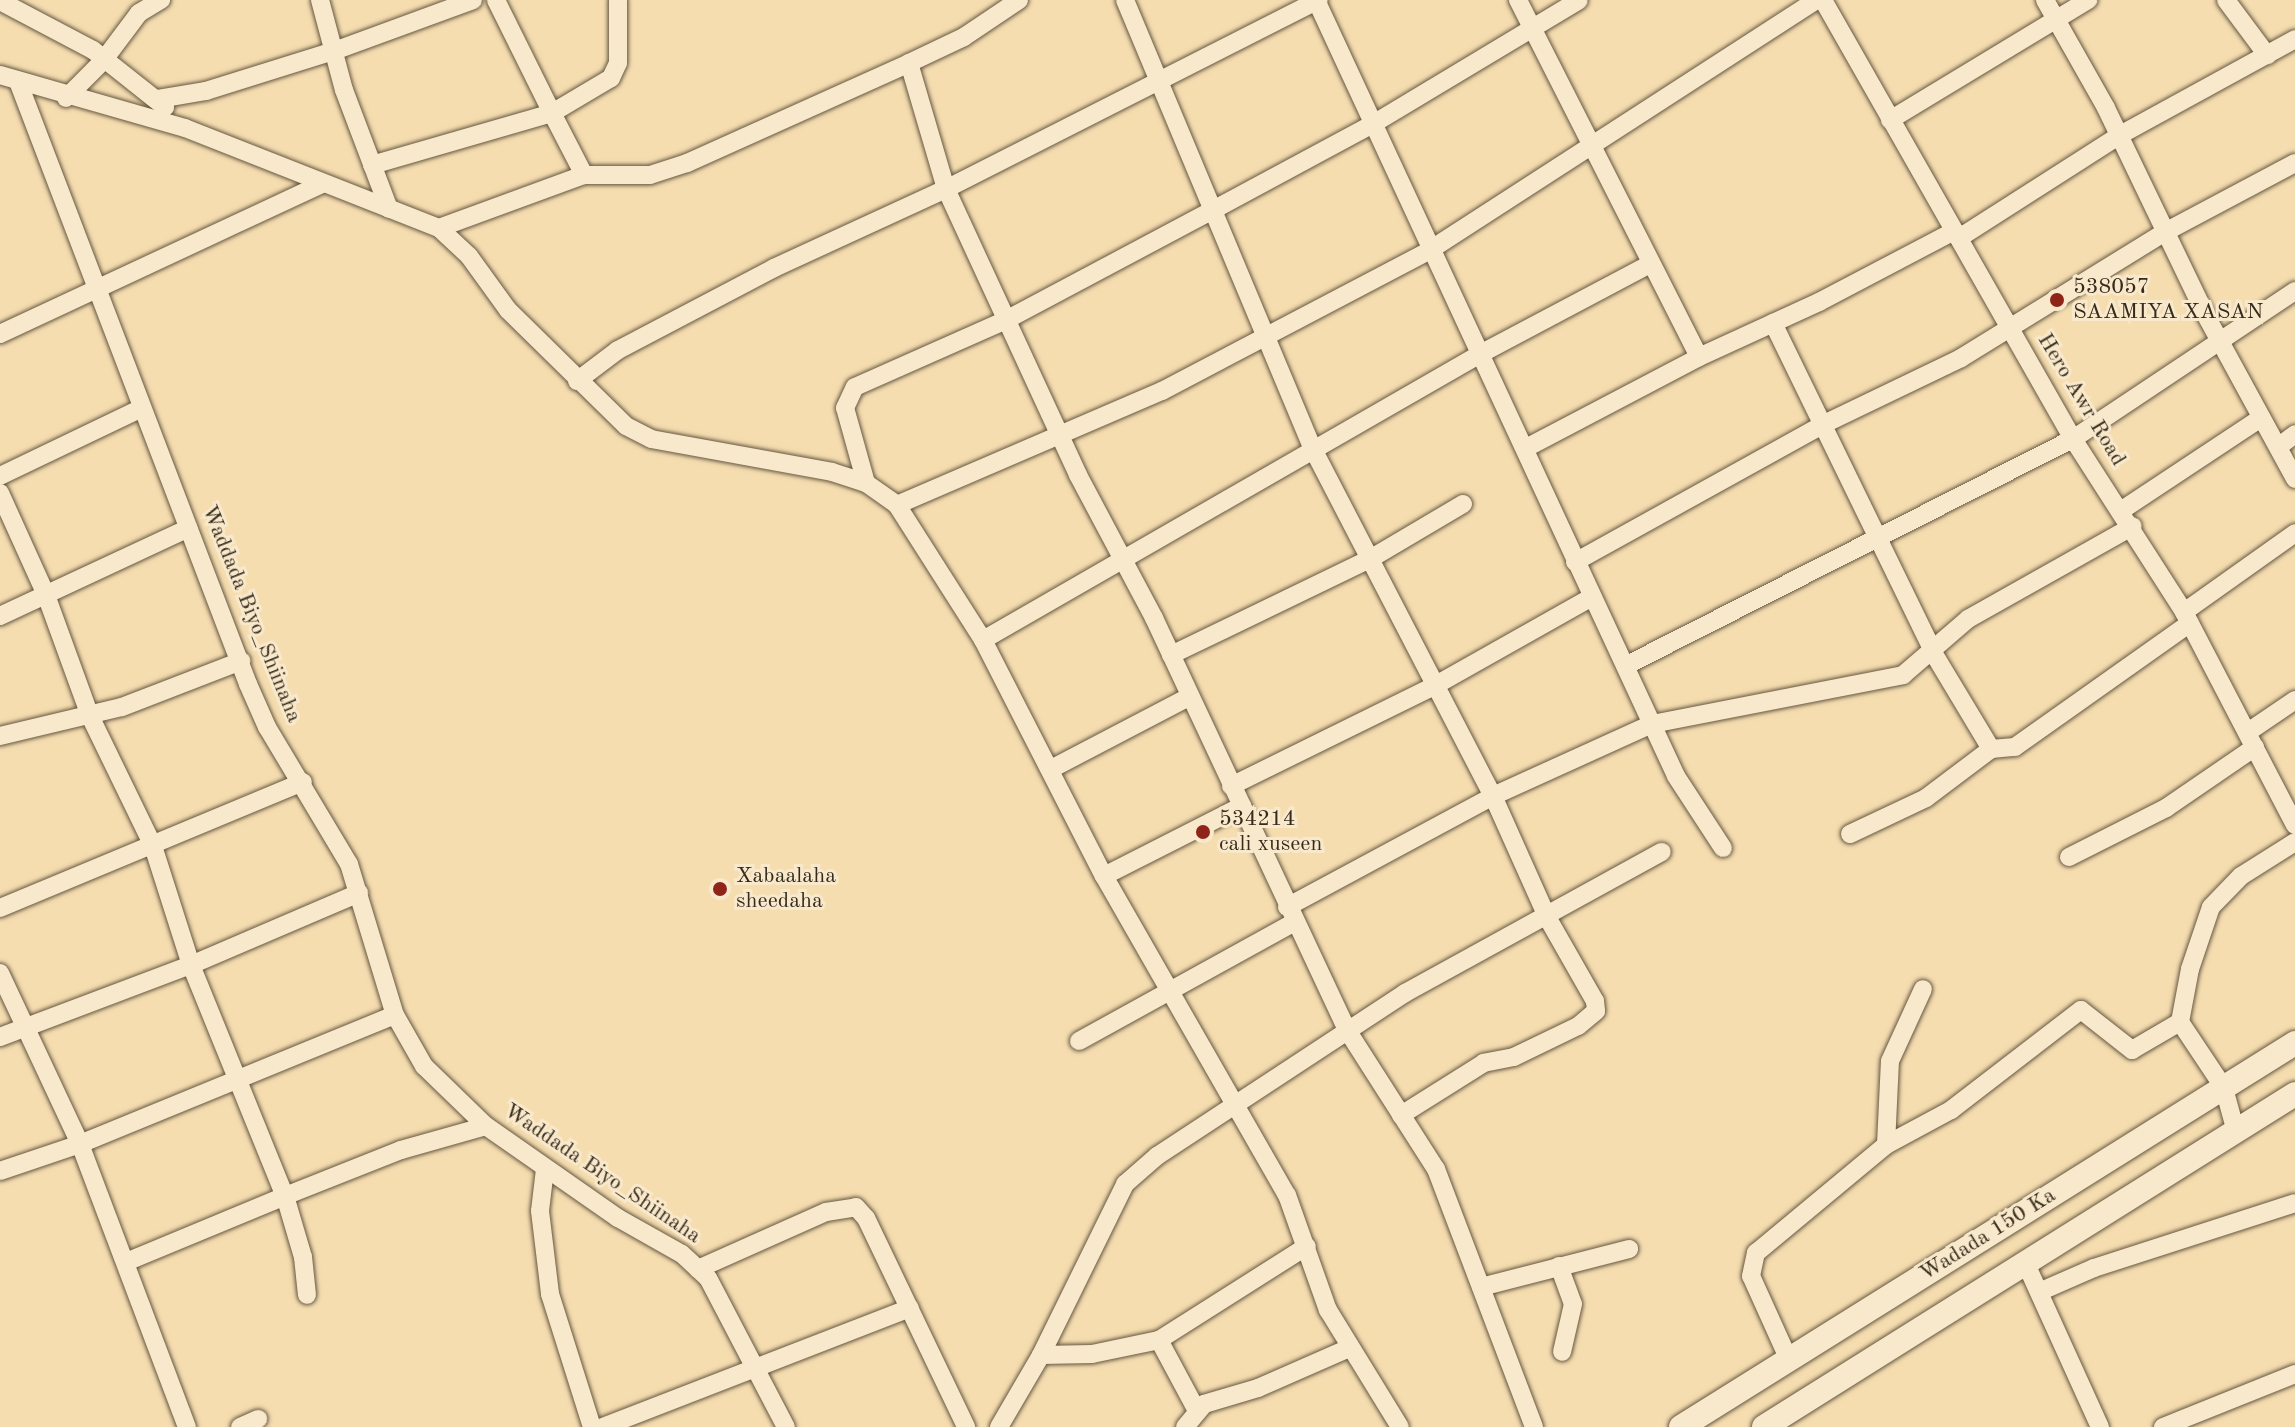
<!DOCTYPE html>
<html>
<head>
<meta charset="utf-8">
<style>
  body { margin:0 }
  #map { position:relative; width:2295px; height:1427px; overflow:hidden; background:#f5ddb0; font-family:"Old Standard TT",serif }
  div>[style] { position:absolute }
  .roads { filter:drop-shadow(0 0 2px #665740) drop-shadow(0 0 2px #665740) }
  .street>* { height:18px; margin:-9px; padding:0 9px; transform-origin:9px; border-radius:9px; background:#f8e9cc }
  .secondary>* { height:24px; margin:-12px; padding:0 12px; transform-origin:12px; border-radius:12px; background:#f8e9cc }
  .dots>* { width:22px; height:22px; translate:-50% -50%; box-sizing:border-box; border:4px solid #f8e9cc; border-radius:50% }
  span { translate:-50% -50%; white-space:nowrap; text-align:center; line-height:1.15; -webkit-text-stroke:6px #f8e9cc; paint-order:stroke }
  .poi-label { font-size:22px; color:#362a1b }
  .left { translate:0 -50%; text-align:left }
  .street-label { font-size:22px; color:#362a1b }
</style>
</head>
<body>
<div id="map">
  <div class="roads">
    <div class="street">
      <i style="left:320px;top:0;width:93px;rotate:75.1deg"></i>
      <i style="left:344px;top:90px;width:127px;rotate:69.3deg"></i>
      <i style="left:618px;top:0;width:63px;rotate:90deg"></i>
      <i style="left:618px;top:63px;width:17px;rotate:115deg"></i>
      <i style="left:611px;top:78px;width:69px;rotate:149.3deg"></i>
      <i style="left:552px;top:113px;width:70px;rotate:62.7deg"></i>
      <i style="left:584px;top:175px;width:66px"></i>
      <i style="left:650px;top:175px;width:39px;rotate:-18deg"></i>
      <i style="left:687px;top:163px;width:243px;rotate:-24.2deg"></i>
      <i style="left:1019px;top:0;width:66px;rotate:146.1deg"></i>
      <i style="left:964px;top:37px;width:61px;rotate:154.7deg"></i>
      <i style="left:909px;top:63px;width:131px;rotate:73.6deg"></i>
      <i style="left:946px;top:189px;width:315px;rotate:65.2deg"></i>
      <i style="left:1078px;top:475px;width:162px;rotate:62deg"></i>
      <i style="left:1154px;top:618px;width:455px;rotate:64.9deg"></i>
      <i style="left:1347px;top:1030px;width:165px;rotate:57.4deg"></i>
      <i style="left:1436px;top:1169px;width:276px;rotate:69.2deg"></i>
      <i style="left:1125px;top:0;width:489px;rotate:67.3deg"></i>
      <i style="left:1314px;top:451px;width:389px;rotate:62.6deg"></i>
      <i style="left:1493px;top:796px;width:133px;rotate:65.9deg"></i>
      <i style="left:1547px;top:917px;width:97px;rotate:60.3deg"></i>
      <i style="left:1595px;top:1001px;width:10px;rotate:84deg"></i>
      <i style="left:1596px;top:1011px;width:23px;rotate:140deg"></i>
      <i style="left:1578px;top:1026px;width:71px;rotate:154.2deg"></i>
      <i style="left:1514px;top:1057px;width:31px;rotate:169deg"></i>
      <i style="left:1484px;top:1063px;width:98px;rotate:147.9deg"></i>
      <i style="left:1316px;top:0;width:855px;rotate:65.11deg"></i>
      <i style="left:1676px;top:776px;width:86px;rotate:56.9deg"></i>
      <i style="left:1518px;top:0;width:400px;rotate:63.1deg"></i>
      <i style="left:1699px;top:357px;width:132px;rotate:-24.6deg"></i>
      <i style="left:1819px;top:302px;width:153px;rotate:-27.7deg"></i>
      <i style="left:1823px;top:0;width:505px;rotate:60.34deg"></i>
      <i style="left:2073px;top:439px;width:206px;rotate:57.3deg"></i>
      <i style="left:2184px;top:612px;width:240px;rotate:62.5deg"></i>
      <i style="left:2045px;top:0;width:124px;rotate:60.5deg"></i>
      <i style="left:2106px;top:108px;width:226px;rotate:64.3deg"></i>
      <i style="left:2204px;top:312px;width:190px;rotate:61.4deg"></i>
      <i style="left:2226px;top:0;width:69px;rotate:53.3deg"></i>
      <i style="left:0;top:1px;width:105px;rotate:27.8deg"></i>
      <i style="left:93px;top:50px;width:92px;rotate:38.4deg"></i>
      <i style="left:0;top:75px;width:192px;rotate:16deg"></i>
      <i style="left:185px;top:128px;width:273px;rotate:21.5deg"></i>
      <i style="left:439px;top:228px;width:41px;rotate:43deg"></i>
      <i style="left:469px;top:256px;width:67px;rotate:54.2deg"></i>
      <i style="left:508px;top:310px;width:165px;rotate:44.5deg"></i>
      <i style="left:626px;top:426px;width:28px;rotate:27deg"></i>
      <i style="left:651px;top:439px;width:184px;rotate:10.3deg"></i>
      <i style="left:832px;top:472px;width:36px;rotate:18deg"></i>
      <i style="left:866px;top:483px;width:38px;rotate:35deg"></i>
      <i style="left:897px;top:505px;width:160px;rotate:57.5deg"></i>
      <i style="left:983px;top:640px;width:265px;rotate:62.9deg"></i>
      <i style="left:1104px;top:876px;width:368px;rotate:60.2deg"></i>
      <i style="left:1287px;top:1195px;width:122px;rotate:70.4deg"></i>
      <i style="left:1328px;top:1310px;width:137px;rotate:58.4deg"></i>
      <i style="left:19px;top:84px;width:642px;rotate:69.11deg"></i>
      <i style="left:248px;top:684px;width:47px;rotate:66.2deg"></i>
      <i style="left:267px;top:727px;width:160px;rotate:59.1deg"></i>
      <i style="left:349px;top:864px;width:158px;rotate:73.1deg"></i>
      <i style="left:395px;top:1015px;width:59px;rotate:60.4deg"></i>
      <i style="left:424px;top:1066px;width:86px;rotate:44.1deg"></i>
      <i style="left:486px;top:1126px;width:161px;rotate:34.9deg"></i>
      <i style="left:618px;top:1218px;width:73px;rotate:29.4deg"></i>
      <i style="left:682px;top:1254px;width:35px;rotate:43deg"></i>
      <i style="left:708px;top:1278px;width:168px;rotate:62.4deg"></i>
      <i style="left:66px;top:98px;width:52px;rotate:-45deg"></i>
      <i style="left:103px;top:61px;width:60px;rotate:-53.1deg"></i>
      <i style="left:139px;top:13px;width:26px;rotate:-31deg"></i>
      <i style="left:158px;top:99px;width:49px;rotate:-9.5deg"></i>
      <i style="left:206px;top:91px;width:134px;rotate:-17.4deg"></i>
      <i style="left:334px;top:51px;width:148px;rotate:-20.1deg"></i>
      <i style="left:1890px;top:120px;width:232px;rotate:-31.2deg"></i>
      <i style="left:372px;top:165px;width:187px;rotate:-16.1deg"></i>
      <i style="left:552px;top:113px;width:126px;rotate:-116.4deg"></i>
      <i style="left:439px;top:228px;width:154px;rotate:-20.1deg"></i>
      <i style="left:1959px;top:238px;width:191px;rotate:-32.6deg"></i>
      <i style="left:2120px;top:135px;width:200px;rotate:-28.7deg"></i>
      <i style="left:1773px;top:323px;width:360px;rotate:64deg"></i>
      <i style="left:0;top:334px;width:355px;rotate:-25deg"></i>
      <i style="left:577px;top:381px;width:51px;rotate:-37.1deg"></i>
      <i style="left:618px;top:350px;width:176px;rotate:-27.7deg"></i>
      <i style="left:774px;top:268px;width:189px;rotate:-24.7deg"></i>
      <i style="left:946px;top:189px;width:418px;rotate:-26.9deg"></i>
      <i style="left:2278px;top:447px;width:21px;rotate:-37deg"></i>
      <i style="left:1526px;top:448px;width:195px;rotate:-27.7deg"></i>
      <i style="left:0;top:476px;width:157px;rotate:-25.6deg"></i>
      <i style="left:866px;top:483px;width:78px;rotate:-105.6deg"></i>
      <i style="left:845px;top:408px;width:23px;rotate:-65deg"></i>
      <i style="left:855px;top:387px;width:165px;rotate:-23.9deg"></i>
      <i style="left:1006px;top:320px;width:237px;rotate:-28deg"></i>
      <i style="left:1215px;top:209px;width:179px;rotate:-28.3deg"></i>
      <i style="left:1373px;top:124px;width:240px;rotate:-31deg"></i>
      <i style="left:0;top:493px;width:112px;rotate:65.7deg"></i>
      <i style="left:46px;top:595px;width:129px;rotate:70deg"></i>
      <i style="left:90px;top:716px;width:144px;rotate:64.1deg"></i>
      <i style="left:153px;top:846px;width:125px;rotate:72.3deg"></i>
      <i style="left:191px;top:965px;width:249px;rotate:67.9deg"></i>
      <i style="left:285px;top:1196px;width:125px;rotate:-21.6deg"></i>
      <i style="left:401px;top:1150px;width:88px;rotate:-15.8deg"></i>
      <i style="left:897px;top:505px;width:288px;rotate:-23.3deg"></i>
      <i style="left:1162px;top:391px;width:303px;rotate:-27.7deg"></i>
      <i style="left:1430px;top:250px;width:461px;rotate:-32.9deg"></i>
      <i style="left:2122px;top:510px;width:167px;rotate:-33.5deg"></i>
      <i style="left:1575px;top:562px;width:282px;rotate:-29deg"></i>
      <i style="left:1822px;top:425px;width:154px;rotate:-25.7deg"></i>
      <i style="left:1961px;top:358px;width:242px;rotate:-31.7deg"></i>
      <i style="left:2167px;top:231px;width:145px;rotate:-28deg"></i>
      <i style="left:2184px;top:612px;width:136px;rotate:-35.4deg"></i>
      <i style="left:0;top:616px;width:208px;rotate:-25deg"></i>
      <i style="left:983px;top:640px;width:576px;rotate:-29.91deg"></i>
      <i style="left:1482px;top:353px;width:190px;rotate:-27.9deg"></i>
      <i style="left:1931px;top:649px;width:117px;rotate:59deg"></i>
      <i style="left:1171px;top:655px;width:221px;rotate:-25.8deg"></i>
      <i style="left:1370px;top:559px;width:108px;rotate:-30.6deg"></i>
      <i style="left:1627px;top:665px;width:500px;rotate:-26.9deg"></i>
      <i style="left:2073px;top:439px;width:267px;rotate:-33.7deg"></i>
      <i style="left:2248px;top:732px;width:57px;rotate:-34.2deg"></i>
      <i style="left:0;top:736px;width:125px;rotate:-13.4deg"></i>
      <i style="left:122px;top:707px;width:128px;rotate:-21.1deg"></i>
      <i style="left:1051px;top:769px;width:156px;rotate:-27.6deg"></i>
      <i style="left:1231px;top:786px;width:229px;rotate:-26.2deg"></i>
      <i style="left:1436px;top:685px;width:179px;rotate:-29.4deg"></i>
      <i style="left:1850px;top:834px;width:84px;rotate:-25.3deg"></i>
      <i style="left:1926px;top:798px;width:81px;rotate:-37deg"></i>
      <i style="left:1991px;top:749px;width:24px;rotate:-5deg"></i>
      <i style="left:2015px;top:747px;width:214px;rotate:-35.3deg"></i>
      <i style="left:2069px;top:857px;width:109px;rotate:-26.8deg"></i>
      <i style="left:2166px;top:808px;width:108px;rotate:-34.4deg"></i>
      <i style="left:1104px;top:876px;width:155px;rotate:-26.9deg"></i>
      <i style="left:1287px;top:907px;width:234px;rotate:-28.3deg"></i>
      <i style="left:1493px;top:796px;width:175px;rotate:-24.4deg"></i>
      <i style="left:1652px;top:724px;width:256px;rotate:-11deg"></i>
      <i style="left:1903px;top:675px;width:86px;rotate:-40.7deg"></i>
      <i style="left:1968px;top:619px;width:189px;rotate:-29.4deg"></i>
      <i style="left:0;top:908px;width:328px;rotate:-22.6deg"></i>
      <i style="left:0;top:973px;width:189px;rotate:64.9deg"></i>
      <i style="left:80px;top:1144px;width:303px;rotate:69.3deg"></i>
      <i style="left:0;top:1037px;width:204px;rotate:-20.7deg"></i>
      <i style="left:191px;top:965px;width:183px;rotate:-23.2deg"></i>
      <i style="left:1079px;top:1041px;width:247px;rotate:-28.9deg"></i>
      <i style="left:2236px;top:1132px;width:46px;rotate:-105.3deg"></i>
      <i style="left:2224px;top:1088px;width:79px;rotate:-123.7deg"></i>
      <i style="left:2180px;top:1022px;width:54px;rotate:-79.3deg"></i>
      <i style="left:2190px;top:969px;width:65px;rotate:-71.3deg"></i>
      <i style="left:2211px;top:907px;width:43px;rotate:-45.9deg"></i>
      <i style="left:2241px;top:876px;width:64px;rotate:-32.2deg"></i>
      <i style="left:1886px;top:1145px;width:84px;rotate:-87.3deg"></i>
      <i style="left:1890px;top:1061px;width:79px;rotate:-65.4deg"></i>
      <i style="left:545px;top:1169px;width:42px;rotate:96.8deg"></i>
      <i style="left:540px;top:1211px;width:84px;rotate:83.1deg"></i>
      <i style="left:550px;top:1294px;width:139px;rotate:72.5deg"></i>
      <i style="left:0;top:1171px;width:84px;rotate:-18.6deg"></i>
      <i style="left:80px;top:1144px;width:340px;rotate:-22.3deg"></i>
      <i style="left:126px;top:1262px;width:172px;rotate:-22.5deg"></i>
      <i style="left:285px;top:1196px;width:64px;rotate:73.6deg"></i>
      <i style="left:303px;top:1257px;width:38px;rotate:84deg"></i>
      <i style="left:2026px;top:1264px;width:179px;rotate:65.6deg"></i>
      <i style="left:1559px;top:1266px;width:40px;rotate:69.8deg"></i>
      <i style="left:1573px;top:1304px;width:49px;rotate:102.9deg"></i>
      <i style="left:698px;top:1269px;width:140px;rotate:-24deg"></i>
      <i style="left:826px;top:1212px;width:30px;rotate:-9deg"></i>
      <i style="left:856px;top:1207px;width:15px;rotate:48deg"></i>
      <i style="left:866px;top:1218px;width:232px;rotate:64.4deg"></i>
      <i style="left:1481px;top:1287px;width:153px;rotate:-14.4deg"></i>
      <i style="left:2039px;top:1292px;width:60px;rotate:-23.6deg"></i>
      <i style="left:2094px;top:1268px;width:211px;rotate:-17.9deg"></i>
      <i style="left:1159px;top:1340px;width:78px;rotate:61.8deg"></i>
      <i style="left:1041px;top:1355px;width:51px;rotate:-1.1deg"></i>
      <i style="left:1092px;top:1354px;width:68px;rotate:-11.8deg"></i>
      <i style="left:1159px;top:1340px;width:175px;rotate:-32.4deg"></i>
      <i style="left:1789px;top:1360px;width:92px;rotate:-114.3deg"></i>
      <i style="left:1751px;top:1276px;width:24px;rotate:-78deg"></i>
      <i style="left:1756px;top:1253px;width:169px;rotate:-39.7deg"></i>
      <i style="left:1886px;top:1145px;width:74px;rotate:-28.3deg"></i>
      <i style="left:1951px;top:1110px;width:164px;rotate:-37.6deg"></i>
      <i style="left:2081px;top:1010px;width:65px;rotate:38.1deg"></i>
      <i style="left:2132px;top:1050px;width:56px;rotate:-30.3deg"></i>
      <i style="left:240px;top:1427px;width:20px;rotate:-24deg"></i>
      <i style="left:603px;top:1427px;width:329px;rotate:-21.2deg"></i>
      <i style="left:999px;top:1427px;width:83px;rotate:-59.7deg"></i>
      <i style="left:1041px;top:1355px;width:191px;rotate:-63.8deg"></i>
      <i style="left:1125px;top:1184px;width:43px;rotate:-41.2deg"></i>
      <i style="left:1157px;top:1156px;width:297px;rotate:-33.3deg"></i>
      <i style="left:1405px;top:993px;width:293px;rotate:-28.8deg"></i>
      <i style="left:1185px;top:1427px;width:30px;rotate:-50deg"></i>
      <i style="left:1204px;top:1404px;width:56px;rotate:-16.5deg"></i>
      <i style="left:1258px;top:1388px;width:99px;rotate:-23.7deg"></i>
      <i style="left:2163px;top:1427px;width:142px;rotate:-21.9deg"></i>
    </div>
    <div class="secondary">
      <i style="left:1681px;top:1427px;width:724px;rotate:-32.02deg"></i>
      <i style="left:1764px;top:1427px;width:627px;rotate:-32.09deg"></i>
    </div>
  </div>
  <div class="dots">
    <i style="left:2057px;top:300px;background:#8f2418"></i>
    <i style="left:1203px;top:832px;background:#8f2418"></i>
    <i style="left:720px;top:889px;background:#8f2418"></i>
  </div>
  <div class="poi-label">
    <span class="left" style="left:2073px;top:300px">538057<br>SAAMIYA XASAN</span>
    <span class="left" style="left:1219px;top:832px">534214<br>cali xuseen</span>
    <span class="left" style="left:736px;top:889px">Xabaalaha<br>sheedaha</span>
  </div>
  <div class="street-label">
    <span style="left:2081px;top:400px;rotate:59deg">Hero Awr Road</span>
    <span style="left:251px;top:614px;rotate:68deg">Waddada Biyo_Shiinaha</span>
    <span style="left:602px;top:1174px;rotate:34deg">Waddada Biyo_Shiinaha</span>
    <span style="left:1988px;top:1235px;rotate:-32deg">Wadada 150 Ka</span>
  </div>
</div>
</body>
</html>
